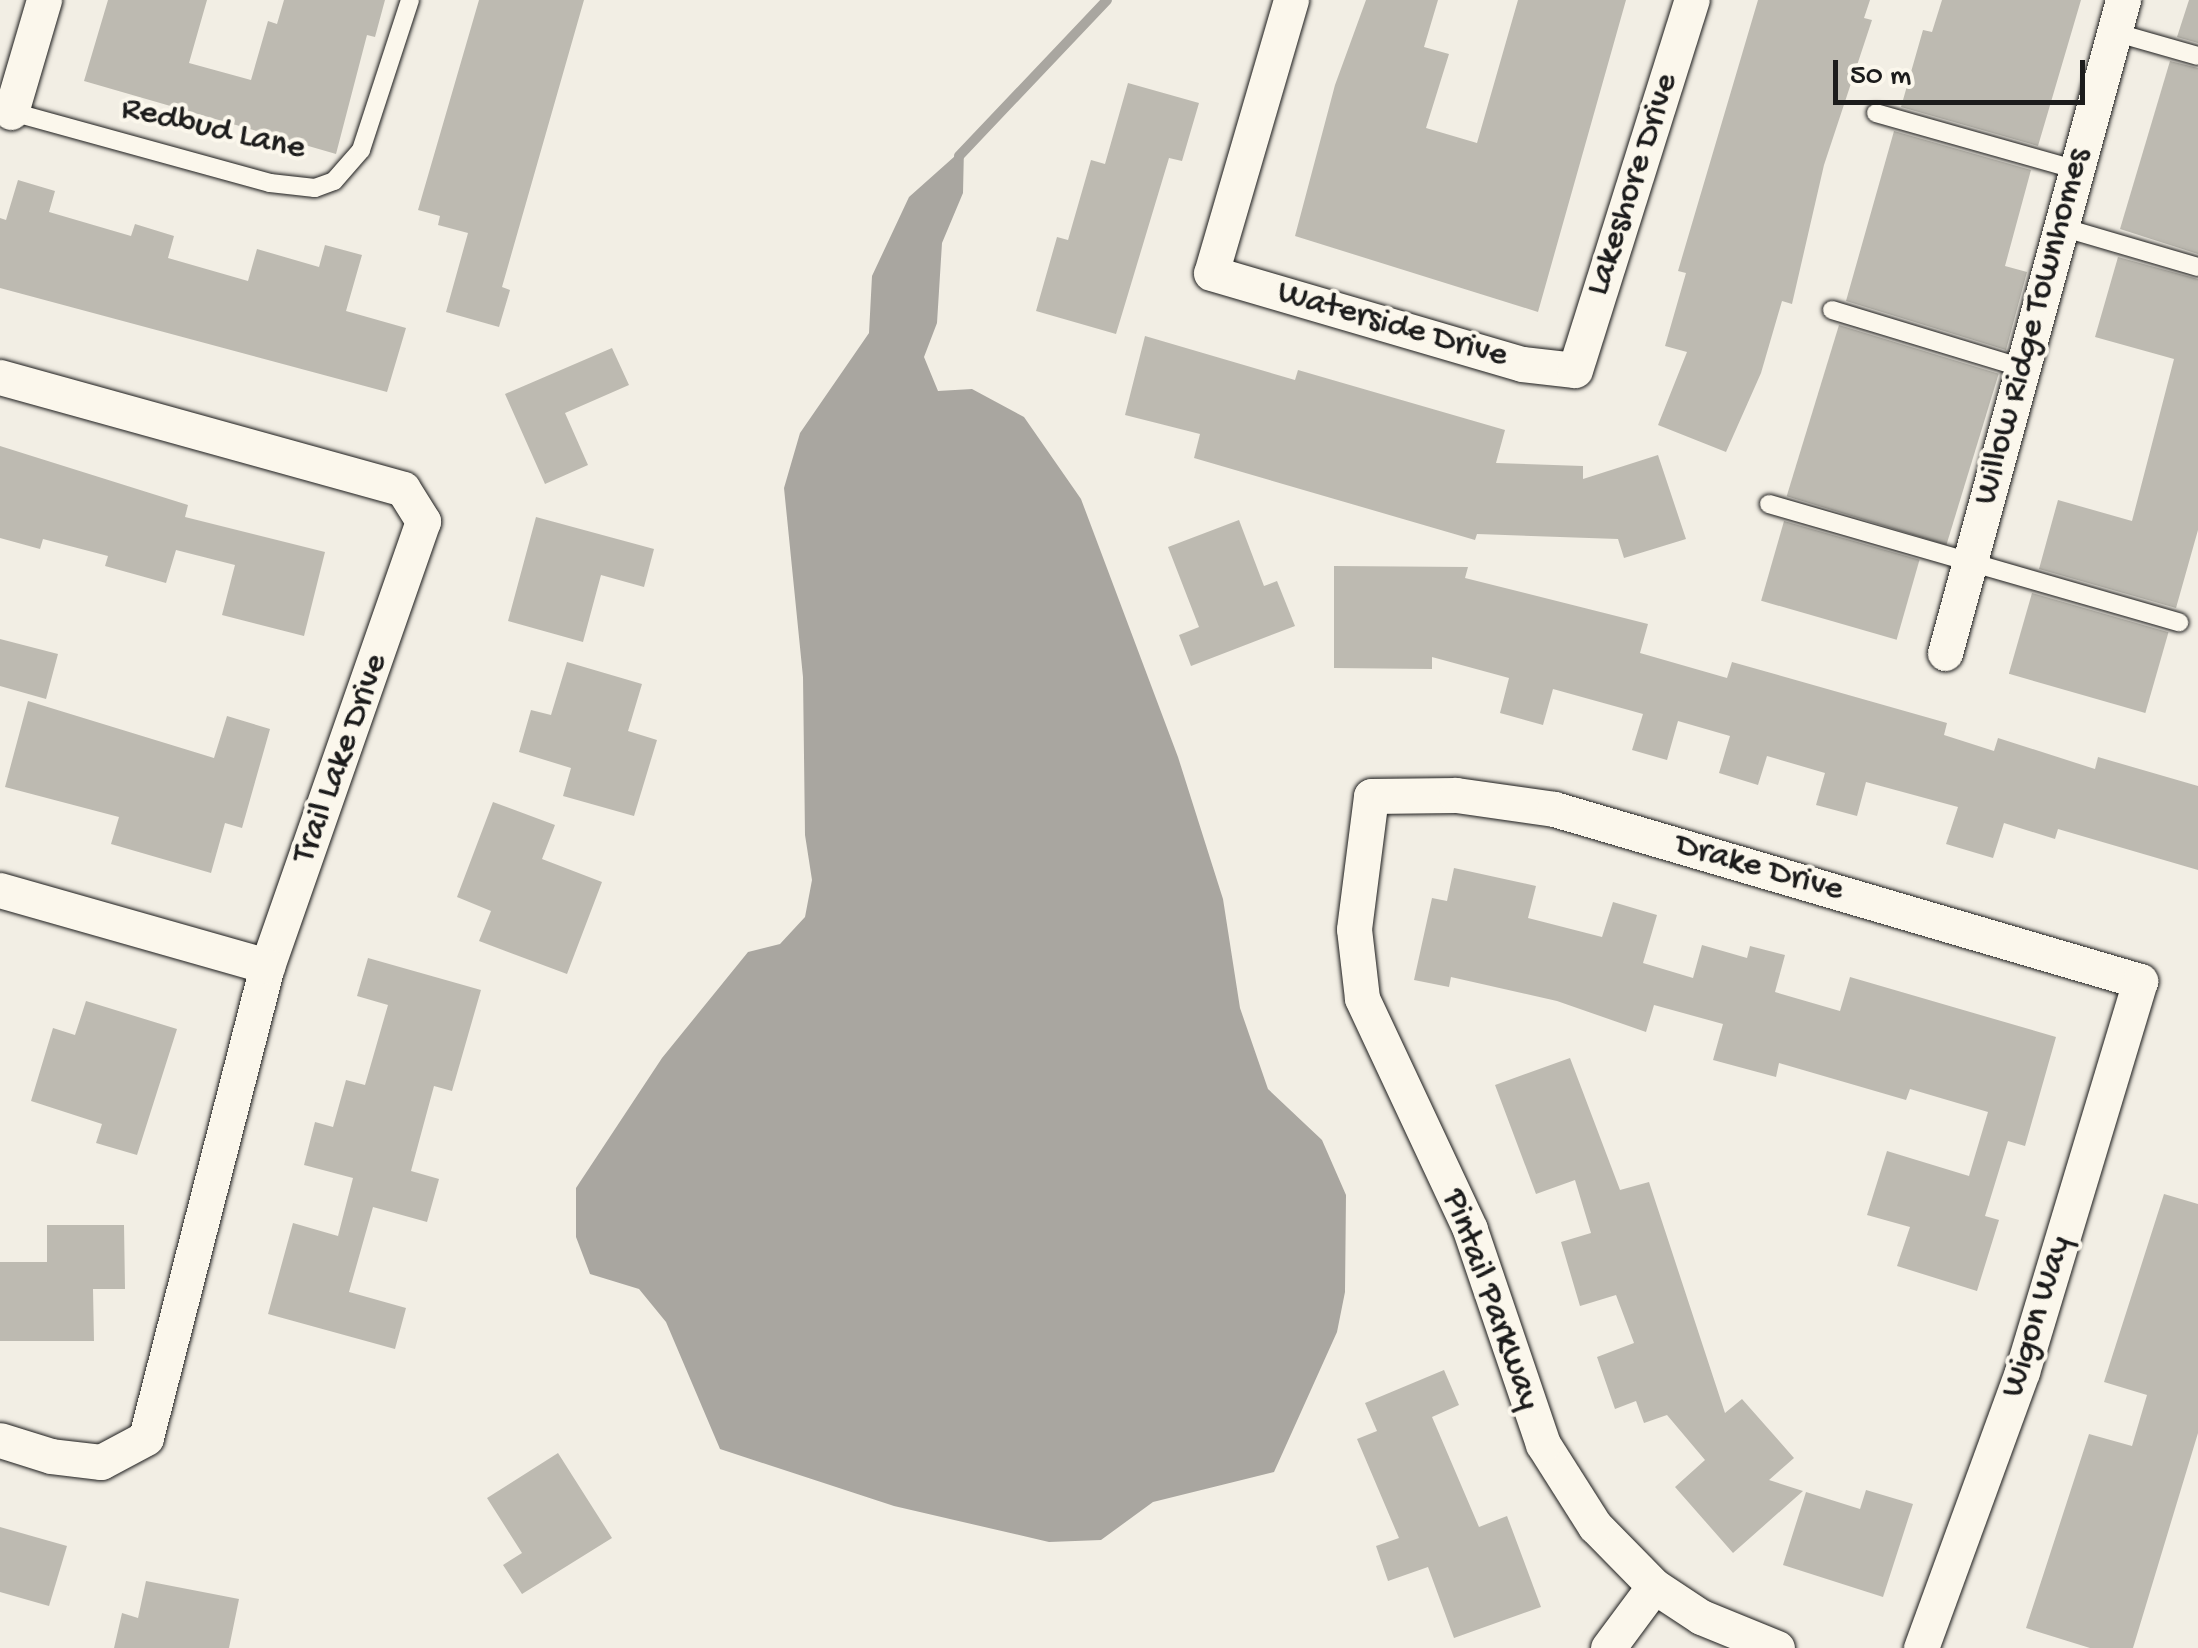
<!DOCTYPE html>
<html>
<head>
<meta charset="utf-8">
<style>
  body { margin:0 }
  #map { position:relative; width:2198px; height:1648px; overflow:hidden; background:#f2eee4; font-family:"Gochi Hand",sans-serif }
  div>[style] { position:absolute }
  .water>* { inset:0; background:#a9a6a0 }
  .stream>* { height:10px; margin:-5px; padding:0 5px; transform-origin:5px; border-radius:5px; background:#a9a6a0 }
  .building>* { inset:0; background:#bdbab1; transform-origin:0 0 }
  .roads { filter:drop-shadow(0 0 2px #1c1c1c) drop-shadow(0 0 2px #1c1c1c) }
  .lane>* { height:18px; margin:-9px; padding:0 9px; transform-origin:9px; border-radius:9px; background:#fbf7ec }
  .street>* { height:35px; margin:-17.5px; padding:0 17.5px; transform-origin:17.5px; border-radius:17.5px; background:#fbf7ec }
  span { translate:-50% -50%; white-space:nowrap; text-align:center; line-height:1.15; -webkit-text-stroke:8px #fbf7ec; paint-order:stroke }
  .street-label { font-size:35px; color:#1c1c1c }
  .scale { position:absolute; left:1833px; top:60px; width:252px; height:45px; box-sizing:border-box; border:5px solid #1c1c1c; border-top:0; padding-left:12px; font-size:30px; line-height:35px; white-space:nowrap; color:#1c1c1c; -webkit-text-stroke:8px #fbf7ec; paint-order:stroke }
</style>
</head>
<body>
<div id="map">
  <div class="water">
    <i style="clip-path:polygon(964px 148px,963px 193px,942px 243px,937px 323px,924px 357px,938px 391px,972px 389px,1024px 417px,1081px 499px,1178px 757px,1223px 899px,1240px 1008px,1268px 1089px,1322px 1140px,1346px 1195px,1345px 1292px,1337px 1332px,1274px 1472px,1153px 1502px,1101px 1540px,1049px 1542px,894px 1506px,720px 1449px,666px 1322px,639px 1289px,590px 1274px,576px 1237px,576px 1188px,662px 1058px,748px 952px,780px 944px,805px 917px,812px 880px,805px 835px,803px 677px,784px 488px,800px 433px,869px 333px,872px 276px,909px 197px)"></i>
  </div>
  <div class="stream">
    <i style="left:959px;top:156px;width:215px;rotate:-46.5deg"></i>
  </div>
  <div class="building">
    <i style="clip-path:polygon(108px 0,207px 0,189px 63px,251px 80px,268px 21px,277px 24px,284px 0,385px 0,375px 37px,367px 35px,336px 154px,84px 81px)"></i>
    <i style="clip-path:polygon(479px 0,584px 0,502px 287px,510px 290px,499px 327px,446px 312px,468px 233px,438px 225px,440px 216px,418px 210px)"></i>
    <i style="clip-path:polygon(1366px 0,1438px 0,1424px 47px,1449px 54px,1426px 128px,1477px 143px,1518px 0,1626px 0,1538px 312px,1295px 236px,1335px 85px)"></i>
    <i style="clip-path:polygon(1758px 0,1870px 0,1864px 18px,1872px 20px,1824px 165px,1792px 304px,1782px 301px,1761px 373px,1726px 452px,1658px 425px,1687px 352px,1665px 346px,1686px 273px,1678px 271px)"></i>
    <i style="clip-path:polygon(1942px 0,2081px 0,2038px 146px,1901px 107px,1923px 30px,1932px 32px)"></i>
    <i style="clip-path:polygon(2189px 0,2198px 0,2198px 43px,2177px 37px)"></i>
    <i style="clip-path:polygon(2170px 61px,2198px 68px,2198px 254px,2120px 229px)"></i>
    <i style="clip-path:polygon(1128px 83px,1199px 103px,1182px 161px,1169px 158px,1116px 334px,1036px 311px,1057px 237px,1068px 240px,1091px 160px,1105px 164px)"></i>
    <i style="clip-path:polygon(1894px 131px,2031px 170px,2005px 266px,2027px 272px,2006px 350px,1846px 301px)"></i>
    <i style="clip-path:polygon(18px 180px,55px 191px,49px 212px,131px 236px,135px 224px,174px 236px,168px 258px,248px 281px,257px 249px,319px 267px,325px 245px,362px 255px,346px 311px,406px 328px,387px 392px,0 288px,0 218px,6px 220px)"></i>
    <i style="clip-path:polygon(2118px 257px,2198px 279px,2198px 530px,2176px 608px,2039px 569px,2058px 500px,2132px 521px,2174px 359px,2095px 337px)"></i>
    <i style="left:1839px;top:325px;width:167px;height:179px;rotate:17deg"></i>
    <i style="clip-path:polygon(1145px 336px,1295px 380px,1298px 370px,1505px 430px,1496px 463px,1583px 466px,1583px 479px,1658px 455px,1686px 539px,1624px 558px,1618px 539px,1477px 534px,1475px 540px,1194px 458px,1200px 434px,1125px 415px)"></i>
    <i style="clip-path:polygon(612px 348px,629px 385px,565px 413px,588px 465px,545px 484px,505px 394px)"></i>
    <i style="clip-path:polygon(0 446px,188px 505px,185px 517px,325px 552px,304px 636px,222px 615px,235px 565px,176px 550px,166px 583px,105px 566px,108px 556px,43px 539px,40px 549px,0 538px)"></i>
    <i style="clip-path:polygon(536px 517px,654px 549px,644px 587px,601px 575px,583px 642px,508px 621px)"></i>
    <i style="clip-path:polygon(1239px 520px,1264px 586px,1277px 581px,1295px 626px,1191px 666px,1179px 635px,1199px 627px,1168px 547px)"></i>
    <i style="left:1784px;top:521px;width:141px;height:83px;rotate:16deg"></i>
    <i style="clip-path:polygon(1334px 566px,1468px 567px,1465px 578px,1648px 624px,1640px 653px,1727px 678px,1732px 662px,1947px 723px,1944px 735px,1994px 751px,1998px 738px,2095px 769px,2098px 757px,2198px 786px,2198px 870px,2058px 829px,2055px 839px,2004px 823px,1993px 858px,1946px 844px,1958px 807px,1866px 782px,1857px 816px,1816px 805px,1825px 773px,1767px 756px,1758px 785px,1719px 773px,1730px 736px,1678px 721px,1667px 760px,1632px 750px,1643px 714px,1553px 689px,1543px 725px,1500px 713px,1509px 678px,1432px 657px,1432px 669px,1334px 668px)"></i>
    <i style="left:2032px;top:593px;width:142px;height:84px;rotate:16deg"></i>
    <i style="clip-path:polygon(0 639px,58px 654px,46px 699px,0 686px)"></i>
    <i style="clip-path:polygon(567px 662px,642px 684px,628px 731px,657px 740px,634px 816px,563px 796px,571px 768px,519px 752px,531px 710px,551px 715px)"></i>
    <i style="clip-path:polygon(28px 701px,214px 758px,227px 716px,270px 729px,242px 828px,225px 823px,211px 873px,111px 844px,119px 817px,5px 787px)"></i>
    <i style="clip-path:polygon(493px 802px,555px 825px,542px 859px,602px 882px,567px 974px,479px 941px,491px 911px,457px 897px)"></i>
    <i style="clip-path:polygon(1454px 868px,1536px 886px,1528px 918px,1602px 937px,1613px 902px,1657px 915px,1643px 963px,1693px 978px,1702px 945px,1747px 958px,1750px 946px,1785px 955px,1775px 992px,1840px 1011px,1850px 977px,2056px 1037px,2025px 1146px,2008px 1141px,1985px 1216px,1999px 1220px,1977px 1291px,1897px 1266px,1910px 1227px,1867px 1215px,1887px 1151px,1969px 1176px,1988px 1112px,1910px 1089px,1906px 1100px,1779px 1063px,1776px 1077px,1713px 1060px,1723px 1024px,1654px 1005px,1646px 1032px,1557px 1001px,1451px 977px,1449px 987px,1414px 980px,1432px 898px,1447px 901px)"></i>
    <i style="clip-path:polygon(368px 958px,481px 990px,452px 1091px,434px 1086px,411px 1171px,439px 1179px,427px 1222px,373px 1207px,349px 1292px,406px 1308px,395px 1349px,268px 1314px,293px 1223px,338px 1236px,353px 1178px,304px 1165px,315px 1122px,333px 1127px,346px 1080px,365px 1085px,388px 1005px,357px 996px)"></i>
    <i style="clip-path:polygon(86px 1001px,177px 1029px,137px 1155px,96px 1143px,102px 1124px,31px 1101px,53px 1028px,75px 1035px)"></i>
    <i style="clip-path:polygon(1570px 1058px,1620px 1190px,1649px 1182px,1725px 1413px,1742px 1399px,1794px 1458px,1769px 1480px,1803px 1491px,1733px 1553px,1675px 1487px,1705px 1460px,1667px 1415px,1644px 1423px,1636px 1401px,1615px 1409px,1597px 1357px,1634px 1343px,1616px 1295px,1580px 1306px,1561px 1242px,1591px 1233px,1575px 1180px,1536px 1194px,1495px 1085px)"></i>
    <i style="clip-path:polygon(2164px 1194px,2198px 1204px,2198px 1433px,2133px 1648px,2090px 1648px,2026px 1628px,2089px 1434px,2132px 1446px,2147px 1395px,2104px 1382px)"></i>
    <i style="clip-path:polygon(47px 1225px,124px 1225px,125px 1289px,93px 1289px,94px 1341px,0 1341px,0 1262px,47px 1262px)"></i>
    <i style="clip-path:polygon(1444px 1370px,1459px 1405px,1432px 1417px,1479px 1527px,1507px 1516px,1541px 1607px,1454px 1638px,1428px 1567px,1388px 1581px,1376px 1546px,1399px 1538px,1357px 1439px,1377px 1431px,1365px 1403px)"></i>
    <i style="clip-path:polygon(558px 1453px,612px 1538px,522px 1594px,503px 1565px,522px 1553px,487px 1498px)"></i>
    <i style="clip-path:polygon(1866px 1490px,1913px 1504px,1883px 1597px,1783px 1565px,1806px 1492px,1860px 1509px)"></i>
    <i style="clip-path:polygon(0 1527px,67px 1546px,49px 1606px,0 1592px)"></i>
    <i style="clip-path:polygon(146px 1581px,239px 1599px,229px 1648px,114px 1648px,122px 1613px,138px 1618px)"></i>
  </div>
  <div class="roads">
    <div class="lane">
      <i style="left:2114px;top:32px;width:87px;rotate:15.9deg"></i>
      <i style="left:5px;top:110px;width:275px;rotate:15.4deg"></i>
      <i style="left:270px;top:183px;width:45px;rotate:6.3deg"></i>
      <i style="left:315px;top:188px;width:20px;rotate:-20deg"></i>
      <i style="left:334px;top:181px;width:41px;rotate:-48.9deg"></i>
      <i style="left:361px;top:150px;width:158px;rotate:-71.9deg"></i>
      <i style="left:1876px;top:113px;width:209px;rotate:15.8deg"></i>
      <i style="left:2061px;top:227px;width:143px;rotate:16.3deg"></i>
      <i style="left:1832px;top:310px;width:200px;rotate:16.9deg"></i>
      <i style="left:1769px;top:504px;width:427px;rotate:16.1deg"></i>
    </div>
    <div class="street">
      <i style="left:1291px;top:0;width:284px;rotate:106.3deg"></i>
      <i style="left:1211px;top:273px;width:324px;rotate:16.3deg"></i>
      <i style="left:1522px;top:364px;width:53px;rotate:6.5deg"></i>
      <i style="left:1575px;top:370px;width:388px;rotate:-72.5deg"></i>
      <i style="left:11px;top:112px;width:117px;rotate:-73.6deg"></i>
      <i style="left:0;top:377px;width:418px;rotate:15.5deg"></i>
      <i style="left:403px;top:489px;width:38px;rotate:58deg"></i>
      <i style="left:423px;top:521px;width:472px;rotate:109.3deg"></i>
      <i style="left:267px;top:966px;width:487px;rotate:104.4deg"></i>
      <i style="left:146px;top:1438px;width:51px;rotate:151.9deg"></i>
      <i style="left:101px;top:1462px;width:50px;rotate:-173.2deg"></i>
      <i style="left:51px;top:1456px;width:53px;rotate:-162.6deg"></i>
      <i style="left:1945px;top:653px;width:677px;rotate:-74.75deg"></i>
      <i style="left:0;top:890px;width:278px;rotate:15.9deg"></i>
      <i style="left:1608px;top:1648px;width:77px;rotate:-53.4deg"></i>
      <i style="left:1777px;top:1648px;width:82px;rotate:-157.8deg"></i>
      <i style="left:1701px;top:1617px;width:56px;rotate:-146.6deg"></i>
      <i style="left:1654px;top:1586px;width:84px;rotate:-134.5deg"></i>
      <i style="left:1595px;top:1526px;width:97px;rotate:-122.4deg"></i>
      <i style="left:1543px;top:1444px;width:227px;rotate:-108.8deg"></i>
      <i style="left:1470px;top:1229px;width:255px;rotate:-115.1deg"></i>
      <i style="left:1362px;top:998px;width:69px;rotate:-96.6deg"></i>
      <i style="left:1354px;top:929px;width:134px;rotate:-82.7deg"></i>
      <i style="left:1371px;top:796px;width:85px;rotate:-0.7deg"></i>
      <i style="left:1456px;top:795px;width:99px;rotate:8.1deg"></i>
      <i style="left:1554px;top:809px;width:611px;rotate:16.36deg"></i>
      <i style="left:2140px;top:981px;width:408px;rotate:106.8deg"></i>
      <i style="left:2022px;top:1372px;width:294px;rotate:110.1deg"></i>
    </div>
  </div>
  <div class="street-label">
    <span style="left:213px;top:130px;rotate:13deg">Redbud Lane</span>
    <span style="left:1634px;top:185px;rotate:-72deg">Lakeshore Drive</span>
    <span style="left:1392px;top:326px;rotate:16deg">Waterside Drive</span>
    <span style="left:2034px;top:327px;rotate:-75deg">Willow Ridge Townhomes</span>
    <span style="left:342px;top:759px;rotate:-70deg">Trail Lake Drive</span>
    <span style="left:1759px;top:869px;rotate:16deg">Drake Drive</span>
    <span style="left:1490px;top:1300px;rotate:70deg">Pintail Parkway</span>
    <span style="left:2038px;top:1317px;rotate:-73deg">Wigon Way</span>
  </div>
  <div class="scale">50 m</div>
</div>
</body>
</html>
